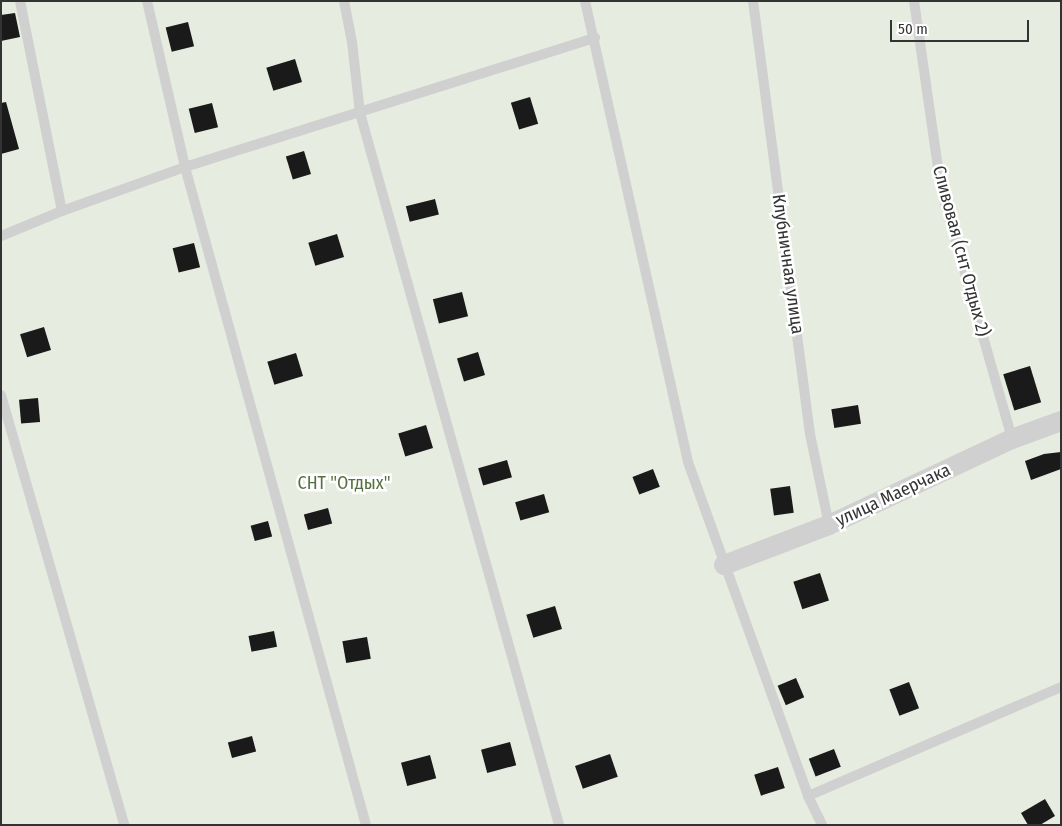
<!DOCTYPE html>
<html>
<head>
<meta charset="utf-8">
<style>
  body { margin:0 }
  #map { position:relative; width:1062px; height:826px; overflow:hidden; background:#fff; font-family:"Fira Sans Condensed",sans-serif }
  div>[style] { position:absolute }
  .green>* { inset:0; background:#e6ecdf; transform-origin:0 0 }
  .building>* { inset:0; background:#1a1a1a; transform-origin:0 0 }
  .lane>* { height:10px; margin:-5px; padding:0 5px; transform-origin:5px; border-radius:5px; background:#d0d0d0 }
  .street>* { height:20px; margin:-10px; padding:0 10px; transform-origin:10px; border-radius:10px; background:#d0d0d0 }
  span { translate:-50% -50%; white-space:nowrap; text-align:center; line-height:1.15; -webkit-text-stroke:5px #fff; paint-order:stroke }
  .street-label { font-size:18px; color:#333 }
  .park-label { font-size:18px; color:#56703f }
  .frame { position:absolute; inset:0; border:2px solid #333; pointer-events:none }
  .scale { position:absolute; left:890px; top:20px; width:139px; height:22px; box-sizing:border-box; border:2px solid #333; border-top:0; padding-left:6px; font-size:15px; line-height:18px; white-space:nowrap; color:#333; -webkit-text-stroke:4px #fff; paint-order:stroke }
</style>
</head>
<body>
<div id="map">
  <div class="green">
    <i style="left:1px;top:1px;width:1060px;height:824px"></i>
  </div>
  <div class="building">
    <i style="clip-path:polygon(15px 13px,20px 37px,1px 41px,1px 15px)"></i>
    <i style="left:188px;top:22px;width:25px;height:23px;rotate:76deg"></i>
    <i style="left:295px;top:59px;width:24px;height:30px;rotate:73deg"></i>
    <i style="left:530px;top:97px;width:28px;height:20px;rotate:73deg"></i>
    <i style="clip-path:polygon(6px 102px,19px 149px,1px 154px,1px 103px)"></i>
    <i style="left:212px;top:103px;width:25px;height:24px;rotate:76deg"></i>
    <i style="left:304px;top:151px;width:24px;height:19px;rotate:73deg"></i>
    <i style="left:435px;top:199px;width:16px;height:30px;rotate:76deg"></i>
    <i style="left:337px;top:234px;width:24px;height:30px;rotate:73deg"></i>
    <i style="left:194px;top:243px;width:25px;height:22px;rotate:76deg"></i>
    <i style="left:462px;top:292px;width:25px;height:30px;rotate:76deg"></i>
    <i style="left:44px;top:327px;width:24px;height:25px;rotate:73deg"></i>
    <i style="left:478px;top:352px;width:24px;height:22px;rotate:73deg"></i>
    <i style="left:296px;top:353px;width:24px;height:30px;rotate:73deg"></i>
    <i style="left:1030px;top:366px;width:38px;height:28px;rotate:73deg"></i>
    <i style="left:38px;top:398px;width:24px;height:19px;rotate:85deg"></i>
    <i style="left:858px;top:405px;width:19px;height:27px;rotate:81deg"></i>
    <i style="left:426px;top:425px;width:24px;height:29px;rotate:73deg"></i>
    <i style="clip-path:polygon(1061px 452px,1061px 469px,1031px 480px,1025px 461px,1044px 454px)"></i>
    <i style="left:507px;top:460px;width:18px;height:30px;rotate:74deg"></i>
    <i style="left:653px;top:469px;width:19px;height:22px;rotate:69deg"></i>
    <i style="left:790px;top:486px;width:27px;height:20px;rotate:82deg"></i>
    <i style="left:544px;top:494px;width:19px;height:30px;rotate:74deg"></i>
    <i style="left:328px;top:508px;width:16px;height:25px;rotate:75deg"></i>
    <i style="left:268px;top:521px;width:16px;height:18px;rotate:75deg"></i>
    <i style="left:820px;top:573px;width:29px;height:28px;rotate:72deg"></i>
    <i style="left:555px;top:606px;width:24px;height:30px;rotate:73deg"></i>
    <i style="left:274px;top:631px;width:16px;height:26px;rotate:79deg"></i>
    <i style="left:367px;top:637px;width:22px;height:25px;rotate:80deg"></i>
    <i style="left:796px;top:678px;width:21px;height:20px;rotate:67deg"></i>
    <i style="left:909px;top:682px;width:28px;height:21px;rotate:69deg"></i>
    <i style="left:252px;top:736px;width:16px;height:25px;rotate:75deg"></i>
    <i style="left:510px;top:742px;width:24px;height:30px;rotate:75deg"></i>
    <i style="left:834px;top:749px;width:19px;height:27px;rotate:69deg"></i>
    <i style="left:610px;top:754px;width:24px;height:37px;rotate:71deg"></i>
    <i style="left:430px;top:755px;width:24px;height:30px;rotate:75deg"></i>
    <i style="left:778px;top:767px;width:22px;height:25px;rotate:72deg"></i>
    <i style="clip-path:polygon(1045px 799px,1055px 816px,1040px 825px,1028px 825px,1021px 813px)"></i>
  </div>
  <div class="lane">
    <i style="left:20px;top:1px;width:214px;rotate:78.7deg"></i>
    <i style="left:147px;top:1px;width:170px;rotate:77.1deg"></i>
    <i style="left:185px;top:167px;width:682px;rotate:74.62deg"></i>
    <i style="left:344px;top:1px;width:42px;rotate:79deg"></i>
    <i style="left:352px;top:42px;width:71px;rotate:83.6deg"></i>
    <i style="left:360px;top:113px;width:739px;rotate:74.38deg"></i>
    <i style="left:585px;top:1px;width:472px;rotate:77.4deg"></i>
    <i style="left:688px;top:462px;width:355px;rotate:70.2deg"></i>
    <i style="left:808px;top:796px;width:32px;rotate:64deg"></i>
    <i style="left:753px;top:1px;width:437px;rotate:82.5deg"></i>
    <i style="left:810px;top:434px;width:93px;rotate:78.2deg"></i>
    <i style="left:914px;top:1px;width:190px;rotate:81.8deg"></i>
    <i style="left:941px;top:189px;width:260px;rotate:74.1deg"></i>
    <i style="left:1px;top:236px;width:66px;rotate:-22.3deg"></i>
    <i style="left:62px;top:211px;width:131px;rotate:-19.7deg"></i>
    <i style="left:185px;top:167px;width:430px;rotate:-17.5deg"></i>
    <i style="left:1px;top:395px;width:447px;rotate:74deg"></i>
    <i style="left:808px;top:796px;width:275px;rotate:-23.3deg"></i>
  </div>
  <div class="street">
    <i style="left:724px;top:565px;width:112px;rotate:-20.9deg"></i>
    <i style="left:829px;top:525px;width:202px;rotate:-25.2deg"></i>
    <i style="left:1012px;top:439px;width:52px;rotate:-20.2deg"></i>
  </div>
  <div class="street-label">
    <span style="left:961px;top:251px;rotate:75deg">Сливовая (снт Отдых 2)</span>
    <span style="left:788px;top:264px;rotate:82deg">Клубничная улица</span>
    <span style="left:893px;top:495px;rotate:-25deg">улица Маерчака</span>
  </div>
  <div class="park-label">
    <span style="left:344px;top:483px">СНТ "Отдых"</span>
  </div>
  <div class="frame"></div>
  <div class="scale">50 m</div>
</div>
</body>
</html>
